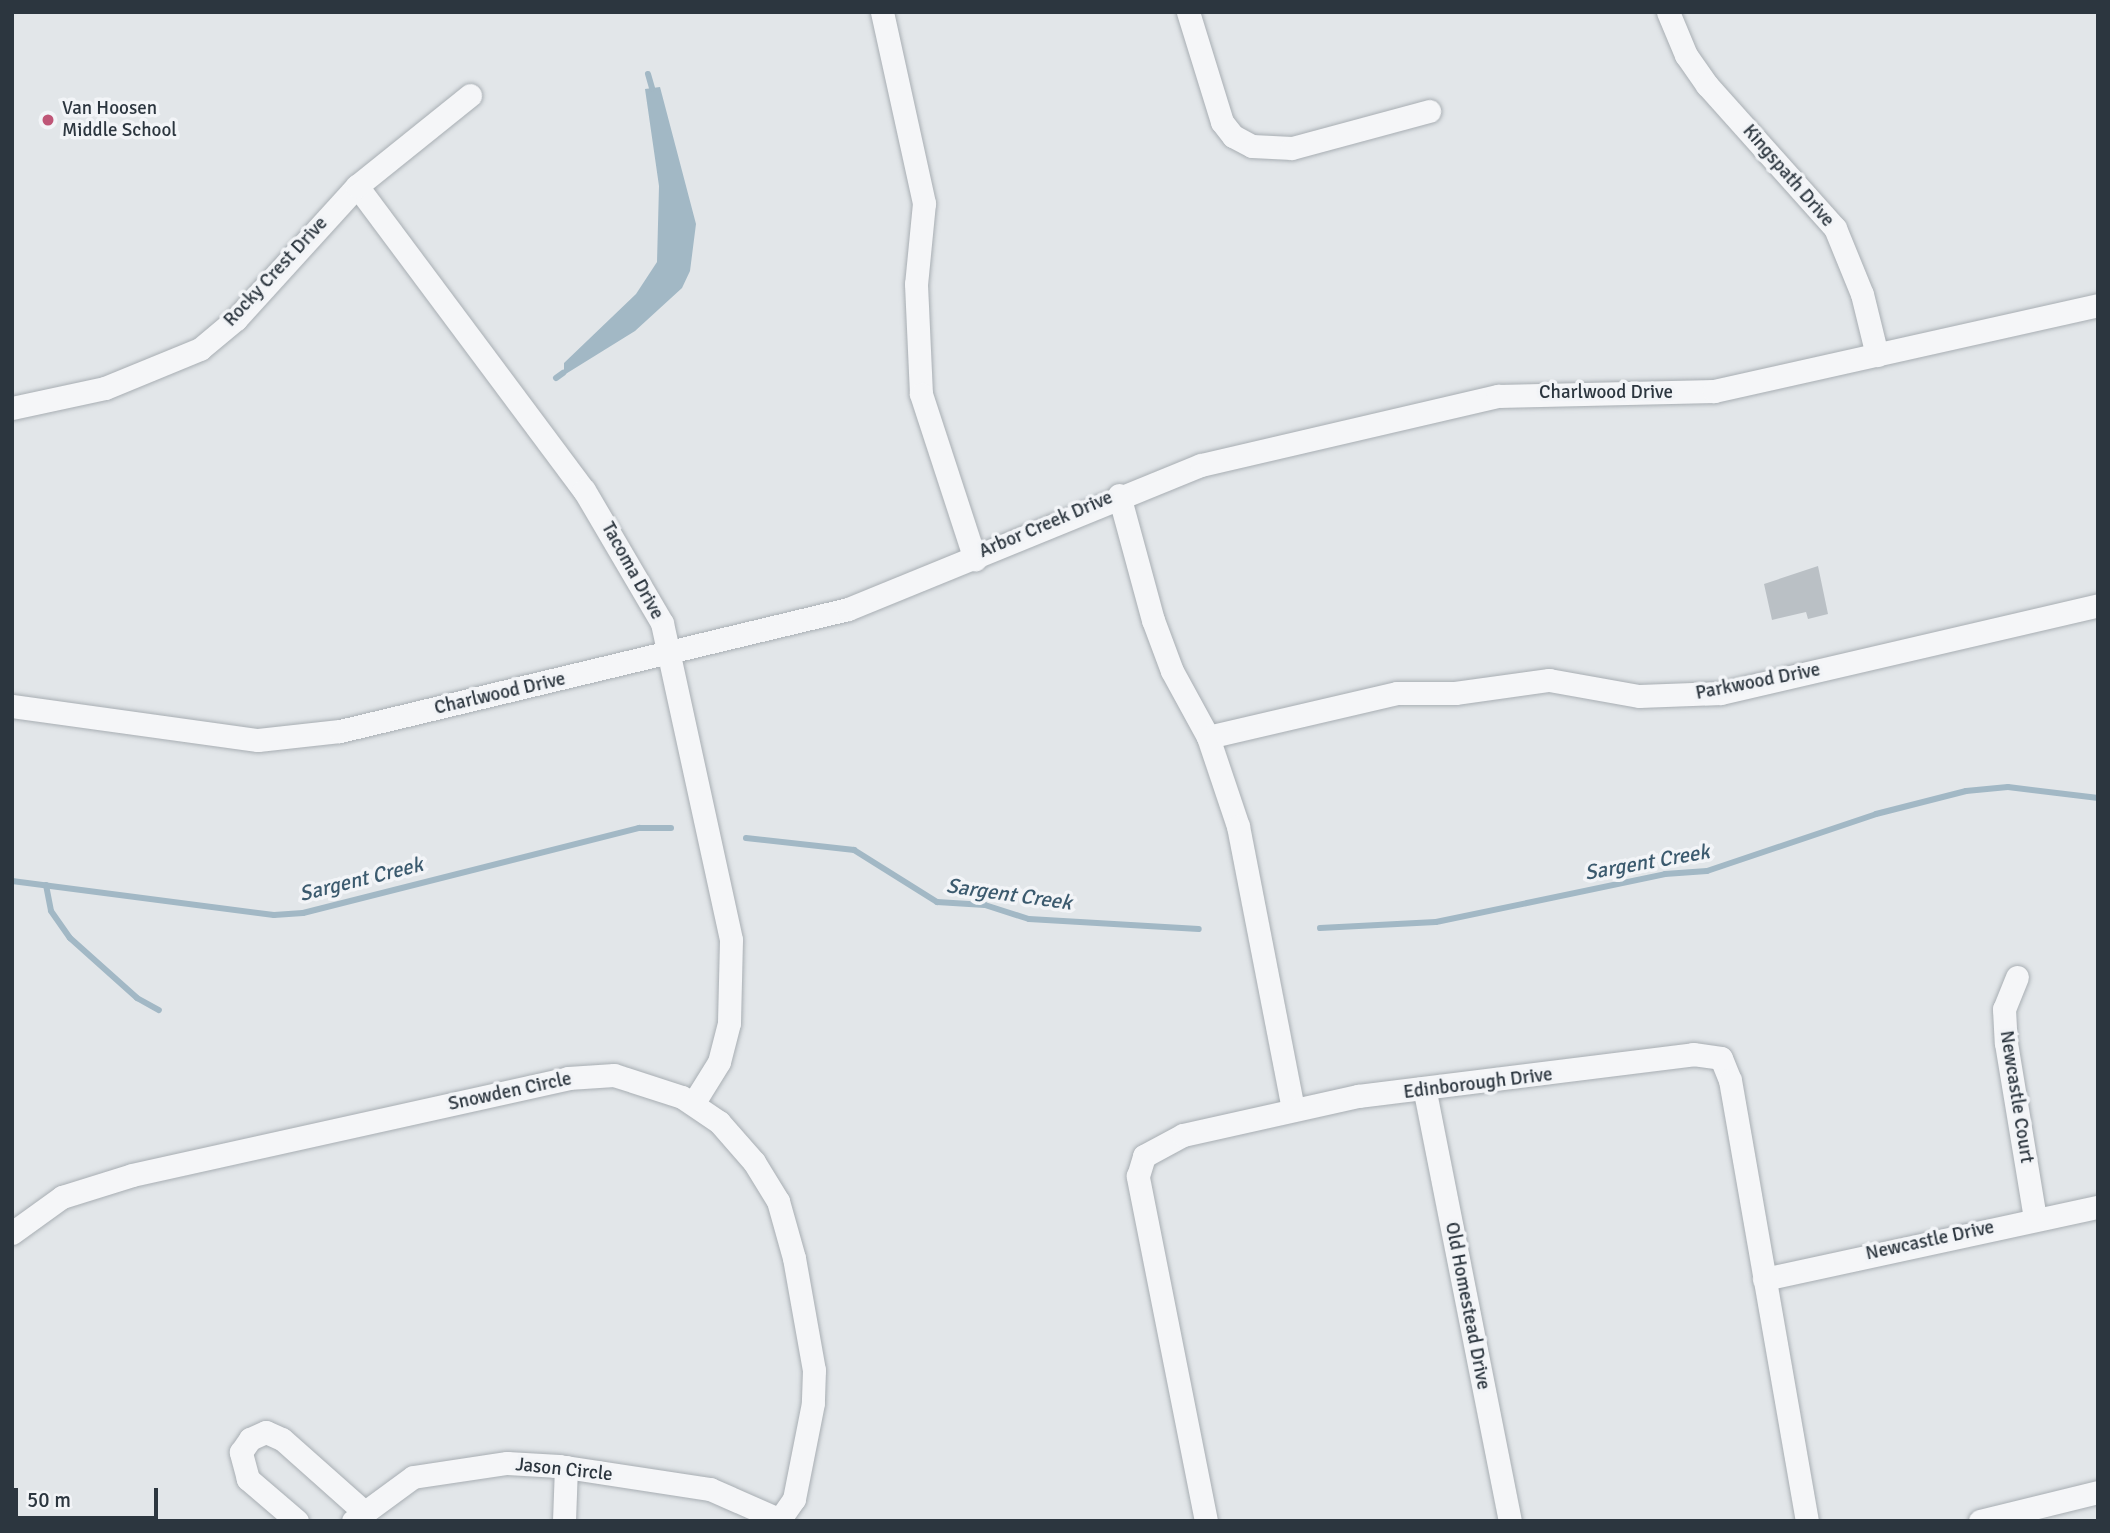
<!DOCTYPE html>
<html>
<head>
<meta charset="utf-8">
<style>
  body { margin:0 }
  #map { position:relative; width:2110px; height:1533px; overflow:hidden; background:#e2e6e9; font-family:Signika,sans-serif }
  div>[style] { position:absolute }
  .water>* { inset:0; background:#a2b8c5 }
  .stream>* { height:6px; margin:-3px; padding:0 3px; transform-origin:3px; border-radius:3px; background:#a2b8c5 }
  .building>* { inset:0; background:#bac0c5 }
  .roads { filter:drop-shadow(0 0 2px #a8aeb3) drop-shadow(0 0 2px #a8aeb3) }
  .street>* { height:23px; margin:-11.5px; padding:0 11.5px; transform-origin:11.5px; border-radius:11.5px; background:#f5f6f8 }
  .dots>* { width:19px; height:19px; translate:-50% -50%; box-sizing:border-box; border:4px solid #f2f4f7; border-radius:50% }
  span { translate:-50% -50%; white-space:nowrap; text-align:center; line-height:1.15; -webkit-text-stroke:7px #f2f4f7; paint-order:stroke }
  .poi-label { font-size:19px; color:#2c363f }
  .left { translate:0 -50%; text-align:left }
  .street-label { font-size:19px; color:#2c363f }
  .water-label { font-size:21px; color:#3b5a6e; font-style:italic }
  .frame { position:absolute; inset:0; border:14px solid #2c363f; pointer-events:none }
  .scale { position:absolute; left:14px; top:1488px; width:144px; height:32px; box-sizing:border-box; border:4px solid #2c363f; border-top:0; padding-left:9px; font-size:21px; line-height:24px; white-space:nowrap; color:#2c363f; -webkit-text-stroke:5px #f2f4f7; paint-order:stroke }
</style>
</head>
<body>
<div id="map">
  <div class="water">
    <i style="clip-path:polygon(660px 87px,696px 224px,690px 271px,682px 288px,635px 331px,564px 375px,564px 363px,636px 294px,657px 262px,659px 186px,645px 89px)"></i>
  </div>
  <div class="stream">
    <i style="left:648px;top:74px;width:15px;rotate:74deg"></i>
    <i style="left:556px;top:378px;width:9px;rotate:-36deg"></i>
    <i style="left:746px;top:838px;width:109px;rotate:6.3deg"></i>
    <i style="left:854px;top:850px;width:98px;rotate:32.1deg"></i>
    <i style="left:937px;top:902px;width:48px;rotate:3.6deg"></i>
    <i style="left:985px;top:905px;width:46px;rotate:17.7deg"></i>
    <i style="left:1029px;top:919px;width:170px;rotate:3.4deg"></i>
    <i style="left:12px;top:881px;width:264px;rotate:7.4deg"></i>
    <i style="left:274px;top:915px;width:29px;rotate:-4deg"></i>
    <i style="left:303px;top:913px;width:347px;rotate:-14.2deg"></i>
    <i style="left:639px;top:828px;width:32px"></i>
    <i style="left:46px;top:885px;width:26px;rotate:79deg"></i>
    <i style="left:51px;top:911px;width:33px;rotate:55deg"></i>
    <i style="left:70px;top:938px;width:90px;rotate:41.8deg"></i>
    <i style="left:137px;top:998px;width:25px;rotate:29deg"></i>
    <i style="left:1320px;top:928px;width:116px;rotate:-3deg"></i>
    <i style="left:1436px;top:922px;width:234px;rotate:-11.8deg"></i>
    <i style="left:1665px;top:874px;width:42px;rotate:-4.1deg"></i>
    <i style="left:1707px;top:871px;width:178px;rotate:-18.6deg"></i>
    <i style="left:1876px;top:814px;width:93px;rotate:-14.3deg"></i>
    <i style="left:1966px;top:791px;width:42px;rotate:-5.4deg"></i>
    <i style="left:2008px;top:787px;width:91px;rotate:7deg"></i>
  </div>
  <div class="building">
    <i style="clip-path:polygon(1818px 566px,1828px 614px,1808px 619px,1806px 612px,1772px 620px,1764px 584px)"></i>
  </div>
  <div class="roads">
    <div class="street">
      <i style="left:882px;top:12px;width:196px;rotate:77.6deg"></i>
      <i style="left:924px;top:203px;width:81px;rotate:95.6deg"></i>
      <i style="left:916px;top:284px;width:110px;rotate:87.4deg"></i>
      <i style="left:921px;top:394px;width:174px;rotate:71.9deg"></i>
      <i style="left:1188px;top:12px;width:115px;rotate:72.8deg"></i>
      <i style="left:1222px;top:122px;width:18px;rotate:52deg"></i>
      <i style="left:1233px;top:136px;width:21px;rotate:28deg"></i>
      <i style="left:1252px;top:146px;width:40px;rotate:2.9deg"></i>
      <i style="left:1292px;top:148px;width:142px;rotate:-15.1deg"></i>
      <i style="left:1668px;top:12px;width:47px;rotate:67.3deg"></i>
      <i style="left:1686px;top:55px;width:37px;rotate:55deg"></i>
      <i style="left:1707px;top:85px;width:192px;rotate:48.2deg"></i>
      <i style="left:1835px;top:228px;width:71px;rotate:67.8deg"></i>
      <i style="left:1862px;top:294px;width:63px;rotate:76.2deg"></i>
      <i style="left:357px;top:186px;width:379px;rotate:53.3deg"></i>
      <i style="left:584px;top:490px;width:154px;rotate:59.6deg"></i>
      <i style="left:662px;top:623px;width:324px;rotate:77.7deg"></i>
      <i style="left:731px;top:940px;width:83px;rotate:91.4deg"></i>
      <i style="left:729px;top:1023px;width:40px;rotate:104.4deg"></i>
      <i style="left:719px;top:1062px;width:49px;rotate:121.8deg"></i>
      <i style="left:12px;top:408px;width:95px;rotate:-12.1deg"></i>
      <i style="left:105px;top:388px;width:103px;rotate:-22.3deg"></i>
      <i style="left:200px;top:349px;width:47px;rotate:-39.8deg"></i>
      <i style="left:236px;top:319px;width:180px;rotate:-47.7deg"></i>
      <i style="left:357px;top:186px;width:145px;rotate:-38.8deg"></i>
      <i style="left:1119px;top:495px;width:130px;rotate:74.8deg"></i>
      <i style="left:1153px;top:620px;width:54px;rotate:69.6deg"></i>
      <i style="left:1172px;top:671px;width:75px;rotate:61.4deg"></i>
      <i style="left:1208px;top:737px;width:94px;rotate:71.4deg"></i>
      <i style="left:1238px;top:826px;width:288px;rotate:79deg"></i>
      <i style="left:12px;top:706px;width:248px;rotate:7.9deg"></i>
      <i style="left:258px;top:740px;width:82px;rotate:-6.3deg"></i>
      <i style="left:340px;top:731px;width:522px;rotate:-13.5deg"></i>
      <i style="left:848px;top:609px;width:381px;rotate:-22.2deg"></i>
      <i style="left:1201px;top:465px;width:305px;rotate:-13.1deg"></i>
      <i style="left:1498px;top:396px;width:216px;rotate:-1.3deg"></i>
      <i style="left:1714px;top:391px;width:394px;rotate:-12.6deg"></i>
      <i style="left:1208px;top:737px;width:194px;rotate:-13.1deg"></i>
      <i style="left:1397px;top:693px;width:58px"></i>
      <i style="left:1455px;top:693px;width:95px;rotate:-7.9deg"></i>
      <i style="left:1549px;top:680px;width:91px;rotate:10.1deg"></i>
      <i style="left:1639px;top:696px;width:82px;rotate:-2.1deg"></i>
      <i style="left:1721px;top:693px;width:387px;rotate:-13.1deg"></i>
      <i style="left:2017px;top:977px;width:35px;rotate:112deg"></i>
      <i style="left:2004px;top:1009px;width:34px;rotate:87deg"></i>
      <i style="left:2006px;top:1043px;width:178px;rotate:80.6deg"></i>
      <i style="left:1425px;top:1092px;width:437px;rotate:78.8deg"></i>
      <i style="left:12px;top:1233px;width:62px;rotate:-35.8deg"></i>
      <i style="left:62px;top:1197px;width:73px;rotate:-17.4deg"></i>
      <i style="left:132px;top:1175px;width:447px;rotate:-12.5deg"></i>
      <i style="left:568px;top:1078px;width:46px;rotate:-3.7deg"></i>
      <i style="left:614px;top:1075px;width:71px;rotate:17.9deg"></i>
      <i style="left:682px;top:1097px;width:45px;rotate:34deg"></i>
      <i style="left:719px;top:1122px;width:53px;rotate:48.8deg"></i>
      <i style="left:754px;top:1162px;width:46px;rotate:58.4deg"></i>
      <i style="left:778px;top:1201px;width:59px;rotate:74.3deg"></i>
      <i style="left:794px;top:1258px;width:114px;rotate:79.9deg"></i>
      <i style="left:814px;top:1370px;width:33px;rotate:92deg"></i>
      <i style="left:813px;top:1403px;width:98px;rotate:101.2deg"></i>
      <i style="left:794px;top:1499px;width:24px;rotate:125deg"></i>
      <i style="left:1764px;top:1279px;width:342px;rotate:-12.2deg"></i>
      <i style="left:297px;top:1521px;width:65px;rotate:-139.4deg"></i>
      <i style="left:248px;top:1479px;width:28px;rotate:-105deg"></i>
      <i style="left:241px;top:1452px;width:16px;rotate:-55deg"></i>
      <i style="left:250px;top:1439px;width:17px;rotate:-24deg"></i>
      <i style="left:266px;top:1432px;width:17px;rotate:24deg"></i>
      <i style="left:282px;top:1439px;width:107px;rotate:41.6deg"></i>
      <i style="left:353px;top:1521px;width:74px;rotate:-36.3deg"></i>
      <i style="left:413px;top:1477px;width:95px;rotate:-8.5deg"></i>
      <i style="left:507px;top:1463px;width:52px;rotate:3.3deg"></i>
      <i style="left:559px;top:1466px;width:153px;rotate:8.7deg"></i>
      <i style="left:710px;top:1489px;width:80px;rotate:23.7deg"></i>
      <i style="left:564px;top:1521px;width:54px;rotate:-87.9deg"></i>
      <i style="left:1206px;top:1521px;width:352px;rotate:-101.2deg"></i>
      <i style="left:1138px;top:1176px;width:21px;rotate:-73deg"></i>
      <i style="left:1144px;top:1156px;width:44px;rotate:-28.3deg"></i>
      <i style="left:1183px;top:1135px;width:179px;rotate:-12.6deg"></i>
      <i style="left:1358px;top:1096px;width:338px;rotate:-7.1deg"></i>
      <i style="left:1693px;top:1054px;width:28px;rotate:8deg"></i>
      <i style="left:1721px;top:1058px;width:24px;rotate:68deg"></i>
      <i style="left:1730px;top:1080px;width:448px;rotate:80.1deg"></i>
      <i style="left:1980px;top:1521px;width:122px;rotate:-13.8deg"></i>
    </div>
  </div>
  <div class="dots">
    <i style="left:48px;top:120px;background:#bf5677"></i>
  </div>
  <div class="poi-label">
    <span class="left" style="left:62px;top:120px">Van Hoosen<br>Middle School</span>
  </div>
  <div class="street-label">
    <span style="left:1788px;top:176px;rotate:49deg">Kingspath Drive</span>
    <span style="left:276px;top:272px;rotate:-47deg">Rocky Crest Drive</span>
    <span style="left:1606px;top:393px">Charlwood Drive</span>
    <span style="left:1046px;top:525px;rotate:-23deg">Arbor Creek Drive</span>
    <span style="left:632px;top:571px;rotate:61deg">Tacoma Drive</span>
    <span style="left:1758px;top:682px;rotate:-11deg">Parkwood Drive</span>
    <span style="left:500px;top:694px;rotate:-13deg">Charlwood Drive</span>
    <span style="left:1478px;top:1084px;rotate:-7deg">Edinborough Drive</span>
    <span style="left:510px;top:1092px;rotate:-12deg">Snowden Circle</span>
    <span style="left:2016px;top:1097px;rotate:81deg">Newcastle Court</span>
    <span style="left:1930px;top:1241px;rotate:-12deg">Newcastle Drive</span>
    <span style="left:1467px;top:1306px;rotate:79deg">Old Homestead Drive</span>
    <span style="left:564px;top:1470px;rotate:6deg">Jason Circle</span>
  </div>
  <div class="water-label">
    <span style="left:1647px;top:862px;rotate:-10deg">Sargent Creek</span>
    <span style="left:361px;top:879px;rotate:-14deg">Sargent Creek</span>
    <span style="left:1009px;top:894px;rotate:8deg">Sargent Creek</span>
  </div>
  <div class="frame"></div>
  <div class="scale">50 m</div>
</div>
</body>
</html>
